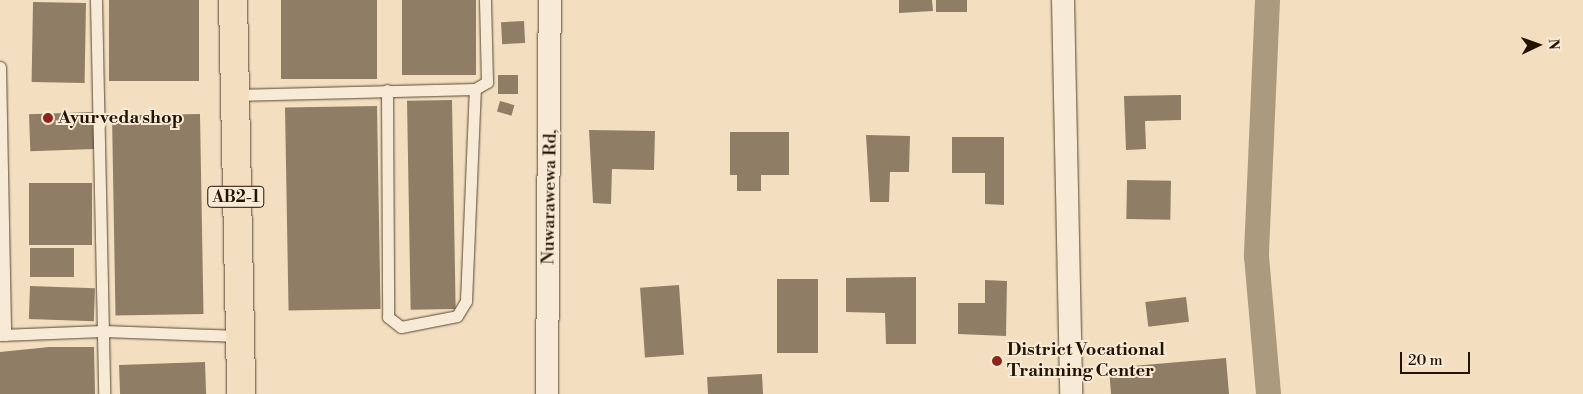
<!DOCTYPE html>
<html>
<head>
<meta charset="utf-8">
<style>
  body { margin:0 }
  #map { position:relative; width:1583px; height:394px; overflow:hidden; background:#f3dfc0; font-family:"Libre Bodoni",serif }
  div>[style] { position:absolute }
  .canal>* { height:25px; margin:-12.5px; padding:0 12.5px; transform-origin:12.5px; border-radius:12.5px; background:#ac9a7f }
  .building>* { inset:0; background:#8f7e65; transform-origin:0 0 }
  .roads { filter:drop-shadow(0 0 1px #574732) drop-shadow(0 0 1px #574732) }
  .lane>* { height:11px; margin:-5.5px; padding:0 5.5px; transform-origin:5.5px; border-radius:5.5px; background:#f7ead6 }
  .street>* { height:22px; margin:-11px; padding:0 11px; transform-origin:11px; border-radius:11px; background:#f7ead6 }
  .primary>* { height:28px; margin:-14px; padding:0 14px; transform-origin:14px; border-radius:14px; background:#f3dfc0 }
  .dots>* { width:14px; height:14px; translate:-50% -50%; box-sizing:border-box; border:2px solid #f7ead6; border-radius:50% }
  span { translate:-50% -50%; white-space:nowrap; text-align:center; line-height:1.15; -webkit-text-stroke:4px #f7ead6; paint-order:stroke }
  .shield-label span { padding:1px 4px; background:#f7ead6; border:1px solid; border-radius:4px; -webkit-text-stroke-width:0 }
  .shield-label { font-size:16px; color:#231402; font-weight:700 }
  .poi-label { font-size:18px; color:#231402; font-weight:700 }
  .left { translate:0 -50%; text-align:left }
  .street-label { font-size:18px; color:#231402 }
  .north { position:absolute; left:1513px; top:20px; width:50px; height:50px; -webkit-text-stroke:4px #f7ead6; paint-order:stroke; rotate:87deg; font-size:14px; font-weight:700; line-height:20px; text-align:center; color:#231402 }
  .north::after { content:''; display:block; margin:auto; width:18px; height:22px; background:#231402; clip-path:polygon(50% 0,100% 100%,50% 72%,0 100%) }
  .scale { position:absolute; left:1400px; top:352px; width:70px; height:22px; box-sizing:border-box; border:2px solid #231402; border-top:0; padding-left:6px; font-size:15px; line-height:18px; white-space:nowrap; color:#231402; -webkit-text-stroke:4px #f7ead6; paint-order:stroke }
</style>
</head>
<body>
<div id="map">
  <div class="canal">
    <i style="left:1267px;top:0;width:256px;rotate:92.5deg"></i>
    <i style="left:1256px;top:256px;width:139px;rotate:85deg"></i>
  </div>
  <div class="building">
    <i style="left:109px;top:0;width:90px;height:81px"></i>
    <i style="left:281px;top:0;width:96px;height:79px"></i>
    <i style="left:402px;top:0;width:74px;height:75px"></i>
    <i style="clip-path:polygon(899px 0,932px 0,933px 11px,899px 13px)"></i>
    <i style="left:936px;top:0;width:31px;height:12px"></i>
    <i style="left:33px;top:2px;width:53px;height:80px;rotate:1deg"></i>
    <i style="left:524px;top:21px;width:22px;height:23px;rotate:87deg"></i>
    <i style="left:498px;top:75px;width:20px;height:19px"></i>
    <i style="clip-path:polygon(1181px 95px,1181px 120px,1145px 121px,1146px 149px,1126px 150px,1124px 96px)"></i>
    <i style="left:452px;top:100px;width:209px;height:45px;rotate:89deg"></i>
    <i style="left:500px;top:101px;width:15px;height:11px;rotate:16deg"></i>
    <i style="left:377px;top:106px;width:203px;height:92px;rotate:89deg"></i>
    <i style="left:93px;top:112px;width:37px;height:64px;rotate:88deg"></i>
    <i style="left:200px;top:114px;width:200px;height:88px;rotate:89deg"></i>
    <i style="clip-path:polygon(589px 130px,655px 131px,654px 170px,612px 169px,611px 204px,593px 203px)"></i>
    <i style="clip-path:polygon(730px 132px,789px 132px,789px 175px,761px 175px,761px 191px,737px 191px,737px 175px,730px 175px)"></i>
    <i style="clip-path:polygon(866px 135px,910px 136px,909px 172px,890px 172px,889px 202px,870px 202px)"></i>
    <i style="clip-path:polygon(952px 137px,1004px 137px,1004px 205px,985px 204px,985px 173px,952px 173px)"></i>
    <i style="left:1127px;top:180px;width:44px;height:39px;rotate:1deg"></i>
    <i style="left:29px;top:183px;width:63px;height:62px"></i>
    <i style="left:30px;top:248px;width:44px;height:29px"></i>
    <i style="clip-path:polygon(916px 277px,916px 344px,886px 344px,885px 313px,846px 312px,846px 278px)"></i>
    <i style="left:777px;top:279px;width:41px;height:74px"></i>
    <i style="clip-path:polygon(985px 280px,1007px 281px,1006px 336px,958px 334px,958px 303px,985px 303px)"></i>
    <i style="left:679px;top:285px;width:70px;height:39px;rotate:86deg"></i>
    <i style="left:30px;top:286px;width:65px;height:33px;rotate:2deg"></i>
    <i style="left:1186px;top:297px;width:25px;height:41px;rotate:83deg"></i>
    <i style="clip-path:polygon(49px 347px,94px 347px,95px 394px,0 394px,0 352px)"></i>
    <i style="clip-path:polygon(1226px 358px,1229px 394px,1111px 394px,1109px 368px)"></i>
    <i style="left:205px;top:362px;width:32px;height:86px;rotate:88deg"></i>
    <i style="left:762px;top:374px;width:20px;height:55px;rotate:87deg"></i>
  </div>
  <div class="roads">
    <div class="lane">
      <i style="left:96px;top:0;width:394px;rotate:88.8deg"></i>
      <i style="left:0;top:67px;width:268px;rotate:88.9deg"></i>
      <i style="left:387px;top:90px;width:227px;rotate:89.7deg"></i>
      <i style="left:388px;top:317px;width:16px;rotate:38deg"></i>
      <i style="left:401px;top:327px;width:57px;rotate:-11.1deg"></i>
      <i style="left:457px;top:316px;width:17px;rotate:-59deg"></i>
      <i style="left:466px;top:301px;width:212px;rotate:-87.6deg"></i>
      <i style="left:234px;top:95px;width:241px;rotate:-1.4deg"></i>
      <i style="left:475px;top:89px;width:14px;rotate:-30deg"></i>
      <i style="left:487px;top:82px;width:82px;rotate:-91.4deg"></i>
      <i style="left:0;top:335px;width:103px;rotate:-2.2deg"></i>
      <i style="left:103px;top:331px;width:136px;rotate:2.1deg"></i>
    </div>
    <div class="street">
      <i style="left:1063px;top:0;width:394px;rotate:88.8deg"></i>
      <i style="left:547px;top:394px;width:394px;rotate:-89.6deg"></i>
    </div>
    <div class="primary">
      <i style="left:233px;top:0;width:394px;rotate:88.8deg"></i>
    </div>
  </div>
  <div class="dots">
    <i style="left:48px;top:118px;background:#8f2418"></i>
    <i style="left:997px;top:361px;background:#8f2418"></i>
  </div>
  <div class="shield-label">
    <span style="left:236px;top:197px">AB2-1</span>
  </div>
  <div class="poi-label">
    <span class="left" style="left:58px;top:118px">Ayurveda shop</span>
    <span class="left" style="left:1007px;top:361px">District Vocational<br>Trainning Center</span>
  </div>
  <div class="street-label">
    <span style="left:550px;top:197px;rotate:-89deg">Nuwarawewa Rd,</span>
  </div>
  <div class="north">N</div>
  <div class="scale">20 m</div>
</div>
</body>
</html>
